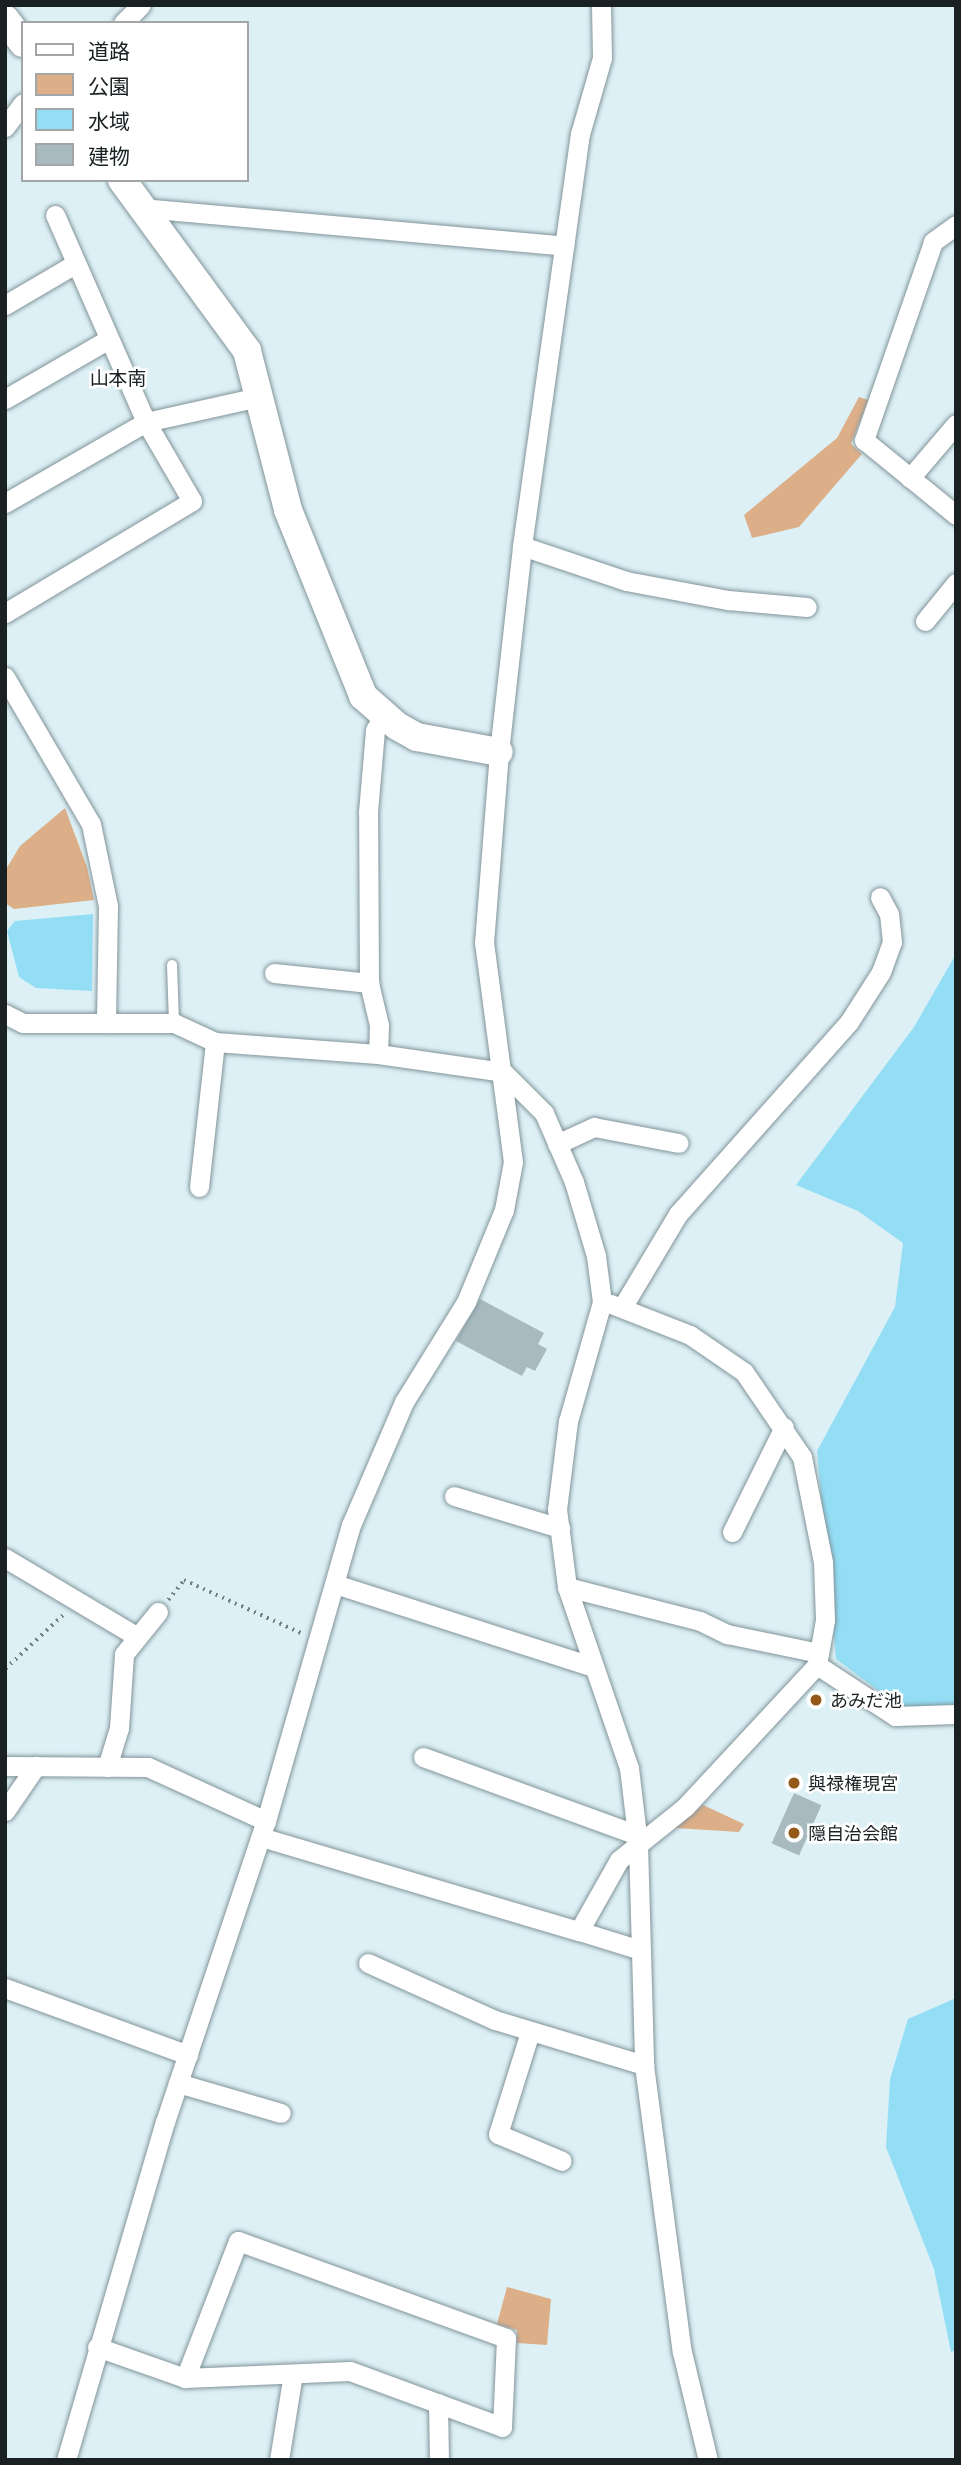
<!DOCTYPE html>
<html>
<head>
<meta charset="utf-8">
<style>
  body { margin:0 }
  #map { position:relative; width:961px; height:2465px; overflow:hidden; background:#dcf0f6; font-family:Lato,"Noto Sans JP",sans-serif }
  div>[style] { position:absolute }
  .green>* { inset:0; background:#dcaf88 }
  .water>* { inset:0; background:#93def5 }
  .building>* { inset:0; background:#a8bac0; transform-origin:0 0 }
  .path>* { height:3.5px; margin-top:-1.75px; transform-origin:0; background:repeating-linear-gradient(90deg,#738084 0 2px,transparent 0 7px) }
  .roads { filter:drop-shadow(0 0 2px #82949a) drop-shadow(0 0 2px #82949a) }
  .lane>* { height:10px; margin:-5px; padding:0 5px; transform-origin:5px; border-radius:5px; background:#fff }
  .street>* { height:19px; margin:-9.5px; padding:0 9.5px; transform-origin:9.5px; border-radius:9.5px; background:#fff }
  .secondary>* { height:28px; margin:-14px; padding:0 14px; transform-origin:14px; border-radius:14px; background:#fff }
  .dots>* { width:19px; height:19px; translate:-50% -50%; box-sizing:border-box; border:4px solid #fff; border-radius:50% }
  span { translate:-50% -50%; white-space:nowrap; text-align:center; line-height:1.15; -webkit-text-stroke:5px #fff; paint-order:stroke }
  .poi-label { font-size:18px; color:#1a2123 }
  .left { translate:0 -50%; text-align:left }
  .neighbourhood-label { font-size:19px; color:#1a2123 }
  .frame { position:absolute; inset:0; border:7px solid #1a2123; pointer-events:none }
  .legend { position:absolute; left:21px; top:21px; width:228px; height:161px; box-sizing:border-box; background:#fff; border:2px solid #a3a6a7; margin:0; padding:9px 12px; list-style:none; font-size:21px; color:#1a2123 }
  .legend li { display:flex; align-items:center; gap:14px; height:35px }
  .legend b { width:35px; border:2px solid #a3a6a7 }
</style>
</head>
<body>
<div id="map">
  <div class="green">
    <i style="clip-path:polygon(859px 397px,868px 400px,851px 444px,862px 454px,799px 527px,752px 538px,744px 515px,837px 438px)"></i>
    <i style="clip-path:polygon(65px 808px,87px 867px,94px 900px,14px 909px,5px 903px,5px 871px,20px 846px)"></i>
    <i style="clip-path:polygon(703px 1805px,744px 1824px,739px 1832px,675px 1828px)"></i>
    <i style="clip-path:polygon(507px 2287px,551px 2299px,547px 2345px,517px 2343px,517px 2330px,497px 2324px)"></i>
  </div>
  <div class="water">
    <i style="clip-path:polygon(93px 914px,92px 991px,36px 988px,19px 977px,7px 931px,15px 921px)"></i>
    <i style="clip-path:polygon(956px 954px,956px 1706px,903px 1709px,836px 1659px,817px 1451px,895px 1307px,903px 1243px,858px 1211px,796px 1185px,914px 1027px)"></i>
    <i style="clip-path:polygon(956px 1998px,956px 2350px,951px 2352px,934px 2269px,886px 2147px,890px 2079px,908px 2019px)"></i>
  </div>
  <div class="building">
    <i style="clip-path:polygon(480px 1299px,544px 1333px,538px 1344px,547px 1349px,535px 1371px,527px 1367px,522px 1376px,456px 1341px)"></i>
    <i style="left:794px;top:1793px;width:30px;height:55px;rotate:24deg"></i>
  </div>
  <div class="path">
    <i style="left:168px;top:1600px;width:26px;rotate:-51deg"></i>
    <i style="left:184px;top:1580px;width:128px;rotate:24.4deg"></i>
    <i style="left:5px;top:1669px;width:82px;rotate:-43deg"></i>
  </div>
  <div class="roads">
    <div class="lane">
      <i style="left:172px;top:965px;width:58px;rotate:88deg"></i>
    </div>
    <div class="street">
      <i style="left:123px;top:23px;width:25px;rotate:-45deg"></i>
      <i style="left:5px;top:127px;width:30px;rotate:-53deg"></i>
      <i style="left:142px;top:208px;width:424px;rotate:5.1deg"></i>
      <i style="left:956px;top:225px;width:29px;rotate:144deg"></i>
      <i style="left:933px;top:242px;width:210px;rotate:109.2deg"></i>
      <i style="left:864px;top:440px;width:119px;rotate:39.2deg"></i>
      <i style="left:5px;top:305px;width:81px;rotate:-30.4deg"></i>
      <i style="left:5px;top:399px;width:120px;rotate:-30deg"></i>
      <i style="left:910px;top:478px;width:71px;rotate:-49.6deg"></i>
      <i style="left:5px;top:503px;width:163px;rotate:-29.9deg"></i>
      <i style="left:146px;top:422px;width:116px;rotate:-12.5deg"></i>
      <i style="left:522px;top:546px;width:110px;rotate:18.6deg"></i>
      <i style="left:626px;top:581px;width:104px;rotate:10.6deg"></i>
      <i style="left:728px;top:600px;width:79px;rotate:5.1deg"></i>
      <i style="left:5px;top:613px;width:218px;rotate:-30.9deg"></i>
      <i style="left:192px;top:501px;width:91px;rotate:-120.2deg"></i>
      <i style="left:146px;top:422px;width:226px;rotate:-113.7deg"></i>
      <i style="left:925px;top:621px;width:49px;rotate:-50.8deg"></i>
      <i style="left:5px;top:677px;width:170px;rotate:59.7deg"></i>
      <i style="left:91px;top:824px;width:84px;rotate:78.3deg"></i>
      <i style="left:108px;top:906px;width:117px;rotate:91deg"></i>
      <i style="left:274px;top:973px;width:96px;rotate:6deg"></i>
      <i style="left:5px;top:1014px;width:20px;rotate:27deg"></i>
      <i style="left:23px;top:1023px;width:151px"></i>
      <i style="left:174px;top:1023px;width:45px;rotate:24.9deg"></i>
      <i style="left:215px;top:1042px;width:163px;rotate:4.2deg"></i>
      <i style="left:378px;top:1054px;width:126px;rotate:8.2deg"></i>
      <i style="left:503px;top:1072px;width:58px;rotate:45deg"></i>
      <i style="left:544px;top:1113px;width:75px;rotate:66.5deg"></i>
      <i style="left:574px;top:1182px;width:77px;rotate:73.4deg"></i>
      <i style="left:596px;top:1256px;width:46px;rotate:82.6deg"></i>
      <i style="left:602px;top:1302px;width:124px;rotate:105.9deg"></i>
      <i style="left:568px;top:1421px;width:89px;rotate:97.1deg"></i>
      <i style="left:557px;top:1509px;width:79px;rotate:82.7deg"></i>
      <i style="left:567px;top:1587px;width:191px;rotate:71.1deg"></i>
      <i style="left:629px;top:1768px;width:77px;rotate:83.2deg"></i>
      <i style="left:638px;top:1844px;width:221px;rotate:88.4deg"></i>
      <i style="left:644px;top:2065px;width:290px;rotate:82.5deg"></i>
      <i style="left:682px;top:2352px;width:111px;rotate:76.5deg"></i>
      <i style="left:378px;top:1054px;width:29px;rotate:-88deg"></i>
      <i style="left:379px;top:1025px;width:43px;rotate:-103.4deg"></i>
      <i style="left:369px;top:983px;width:171px;rotate:-90.3deg"></i>
      <i style="left:368px;top:812px;width:82px;rotate:-85.1deg"></i>
      <i style="left:375px;top:730px;width:17px;rotate:-59deg"></i>
      <i style="left:557px;top:1144px;width:41px;rotate:-24.7deg"></i>
      <i style="left:594px;top:1127px;width:86px;rotate:10.7deg"></i>
      <i style="left:199px;top:1187px;width:146px;rotate:-83.7deg"></i>
      <i style="left:611px;top:1304px;width:85px;rotate:21.4deg"></i>
      <i style="left:690px;top:1335px;width:65px;rotate:34.4deg"></i>
      <i style="left:744px;top:1372px;width:103px;rotate:55.7deg"></i>
      <i style="left:802px;top:1457px;width:107px;rotate:78.7deg"></i>
      <i style="left:823px;top:1562px;width:58px;rotate:88deg"></i>
      <i style="left:825px;top:1620px;width:46px;rotate:100.1deg"></i>
      <i style="left:623px;top:1306px;width:107px;rotate:-59.1deg"></i>
      <i style="left:678px;top:1214px;width:257px;rotate:-48.3deg"></i>
      <i style="left:849px;top:1022px;width:59px;rotate:-57.4deg"></i>
      <i style="left:881px;top:972px;width:32px;rotate:-70deg"></i>
      <i style="left:892px;top:942px;width:28px;rotate:-96deg"></i>
      <i style="left:889px;top:914px;width:19px;rotate:-118deg"></i>
      <i style="left:454px;top:1496px;width:111px;rotate:16.8deg"></i>
      <i style="left:732px;top:1532px;width:117px;rotate:-63.7deg"></i>
      <i style="left:5px;top:1558px;width:152px;rotate:30.8deg"></i>
      <i style="left:335px;top:1584px;width:272px;rotate:17.8deg"></i>
      <i style="left:567px;top:1587px;width:137px;rotate:14.3deg"></i>
      <i style="left:700px;top:1621px;width:30px;rotate:26deg"></i>
      <i style="left:727px;top:1634px;width:94px;rotate:11.7deg"></i>
      <i style="left:423px;top:1757px;width:228px;rotate:20deg"></i>
      <i style="left:5px;top:1766px;width:143px;rotate:0.4deg"></i>
      <i style="left:148px;top:1767px;width:130px;rotate:24.6deg"></i>
      <i style="left:107px;top:1767px;width:41px;rotate:-72.9deg"></i>
      <i style="left:119px;top:1728px;width:74px;rotate:-86.1deg"></i>
      <i style="left:124px;top:1654px;width:54px;rotate:-51deg"></i>
      <i style="left:5px;top:1811px;width:55px;rotate:-55.4deg"></i>
      <i style="left:261px;top:1837px;width:332px;rotate:16.5deg"></i>
      <i style="left:579px;top:1931px;width:81px;rotate:-60.6deg"></i>
      <i style="left:619px;top:1860px;width:85px;rotate:-38.8deg"></i>
      <i style="left:685px;top:1807px;width:194px;rotate:-47.1deg"></i>
      <i style="left:817px;top:1665px;width:93px;rotate:33.2deg"></i>
      <i style="left:895px;top:1716px;width:61px;rotate:-1.9deg"></i>
      <i style="left:579px;top:1931px;width:61px;rotate:17.2deg"></i>
      <i style="left:368px;top:1963px;width:139px;rotate:24.2deg"></i>
      <i style="left:495px;top:2020px;width:156px;rotate:16.8deg"></i>
      <i style="left:5px;top:1988px;width:195px;rotate:20.1deg"></i>
      <i style="left:530px;top:2032px;width:107px;rotate:107.4deg"></i>
      <i style="left:498px;top:2134px;width:69px;rotate:22.9deg"></i>
      <i style="left:178px;top:2083px;width:107px;rotate:16.2deg"></i>
      <i style="left:97px;top:2347px;width:93px;rotate:19.4deg"></i>
      <i style="left:185px;top:2378px;width:165px;rotate:-2.4deg"></i>
      <i style="left:350px;top:2371px;width:162px;rotate:20.2deg"></i>
      <i style="left:502px;top:2427px;width:89px;rotate:-87.4deg"></i>
      <i style="left:506px;top:2338px;width:285px;rotate:-160.1deg"></i>
      <i style="left:238px;top:2241px;width:147px;rotate:111.1deg"></i>
      <i style="left:438px;top:2403px;width:57px;rotate:89deg"></i>
      <i style="left:66px;top:2460px;width:352px;rotate:-73.7deg"></i>
      <i style="left:165px;top:2122px;width:317px;rotate:-71.5deg"></i>
      <i style="left:266px;top:1821px;width:308px;rotate:-74deg"></i>
      <i style="left:351px;top:1525px;width:134px;rotate:-66.7deg"></i>
      <i style="left:404px;top:1402px;width:118px;rotate:-58.2deg"></i>
      <i style="left:466px;top:1302px;width:100px;rotate:-67.6deg"></i>
      <i style="left:504px;top:1210px;width:49px;rotate:-79.4deg"></i>
      <i style="left:513px;top:1162px;width:221px;rotate:-97.5deg"></i>
      <i style="left:484px;top:943px;width:192px;rotate:-85.5deg"></i>
      <i style="left:499px;top:752px;width:207px;rotate:-83.6deg"></i>
      <i style="left:522px;top:546px;width:416px;rotate:-82deg"></i>
      <i style="left:580px;top:134px;width:79px;rotate:-73.9deg"></i>
      <i style="left:602px;top:58px;width:53px;rotate:-91.1deg"></i>
      <i style="left:279px;top:2460px;width:87px;rotate:-80.8deg"></i>
    </div>
    <div class="secondary">
      <i style="left:5px;top:19px;width:30px;rotate:53deg"></i>
      <i style="left:122px;top:180px;width:212px;rotate:53.8deg"></i>
      <i style="left:247px;top:351px;width:164px;rotate:75.5deg"></i>
      <i style="left:288px;top:510px;width:201px;rotate:68deg"></i>
      <i style="left:363px;top:696px;width:45px;rotate:41.4deg"></i>
      <i style="left:397px;top:726px;width:23px;rotate:29deg"></i>
      <i style="left:417px;top:737px;width:83px;rotate:10.4deg"></i>
    </div>
  </div>
  <div class="dots">
    <i style="left:816px;top:1700px;background:#945819"></i>
    <i style="left:794px;top:1783px;background:#945819"></i>
    <i style="left:794px;top:1833px;background:#945819"></i>
  </div>
  <div class="poi-label">
    <span class="left" style="left:830px;top:1700px">あみだ池</span>
    <span class="left" style="left:808px;top:1783px">與禄権現宮</span>
    <span class="left" style="left:808px;top:1833px">隠自治会館</span>
  </div>
  <div class="neighbourhood-label">
    <span style="left:118px;top:378px">山本南</span>
  </div>
  <div class="frame"></div>
  <ul class="legend">
  <li><b style="height:9px;background:#fff"></b>道路</li>
  <li><b style="height:19px;background:#dcaf88"></b>公園</li>
  <li><b style="height:19px;background:#93def5"></b>水域</li>
  <li><b style="height:19px;background:#a8bac0"></b>建物</li>
  </ul>
</div>
</body>
</html>
